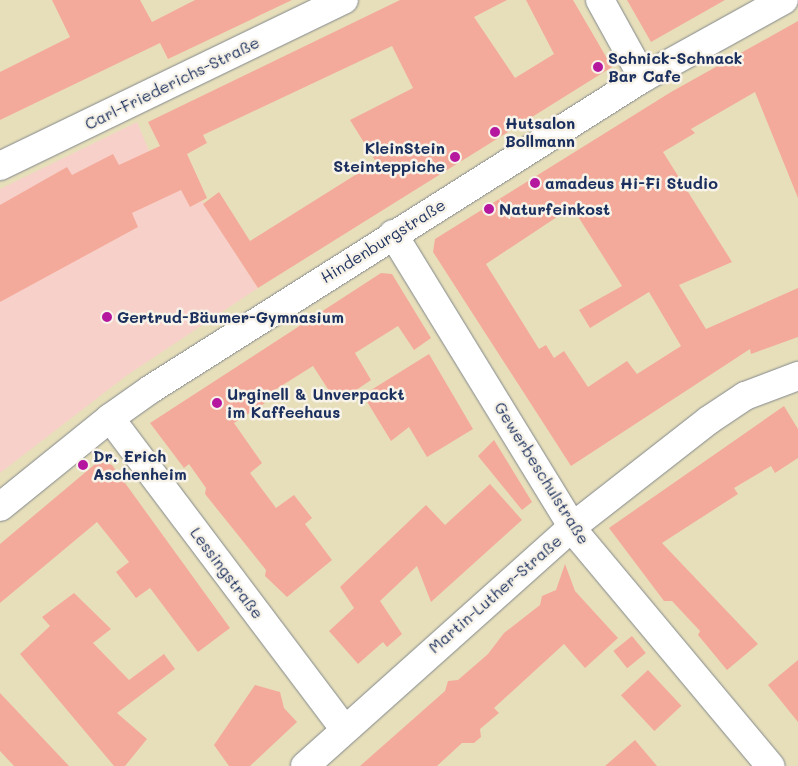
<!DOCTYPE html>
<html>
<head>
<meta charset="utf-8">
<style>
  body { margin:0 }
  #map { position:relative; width:798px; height:766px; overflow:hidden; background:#e7dfba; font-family:Mali,sans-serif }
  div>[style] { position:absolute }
  .built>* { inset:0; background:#f7d0ca }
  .building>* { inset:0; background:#f4aa9a; transform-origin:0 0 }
  .roads { filter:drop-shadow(0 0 1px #81878c) drop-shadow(0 0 1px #81878c) }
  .minor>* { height:28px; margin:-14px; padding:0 14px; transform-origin:14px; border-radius:14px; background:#fff }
  .dots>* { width:14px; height:14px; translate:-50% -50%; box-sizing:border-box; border:2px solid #f7f3e8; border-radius:50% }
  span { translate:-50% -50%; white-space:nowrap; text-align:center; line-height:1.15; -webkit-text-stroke:5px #f7f3e8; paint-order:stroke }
  .poi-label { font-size:16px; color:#1b2f5e; font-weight:700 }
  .left { translate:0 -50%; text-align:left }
  .right { translate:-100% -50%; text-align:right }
  .street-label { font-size:16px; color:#1b2f5e }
</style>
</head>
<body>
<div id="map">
  <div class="built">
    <i style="clip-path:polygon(137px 122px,149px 151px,160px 146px,190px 206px,202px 201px,258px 288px,126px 376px,0 473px,0 189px)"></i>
  </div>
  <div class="building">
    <i style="clip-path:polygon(52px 0,140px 0,152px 22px,195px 0,292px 0,168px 59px,160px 43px,0 120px,0 72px,70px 37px)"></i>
    <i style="clip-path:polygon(400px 0,507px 0,474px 17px,515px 78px,554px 54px,526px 0,573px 0,612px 67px,258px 288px,203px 204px,219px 192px,250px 241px,376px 162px,350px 120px,413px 88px,392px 46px,203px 135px,207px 143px,187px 154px,207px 198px,190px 207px,181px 190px,132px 213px,138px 227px,0 302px,0 205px,67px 167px,72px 175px,113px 154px,119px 165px,160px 146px,148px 122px)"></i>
    <i style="clip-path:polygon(627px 0,725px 0,651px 42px)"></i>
    <i style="clip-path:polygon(evenodd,798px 21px,798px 198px,755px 92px,691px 129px,695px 133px,663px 152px,732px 262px,679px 285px,706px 329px,798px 288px,798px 337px,751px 354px,750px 349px,571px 466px,433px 252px,435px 239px,671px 92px,798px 21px,572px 207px,622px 286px,579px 310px,590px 328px,649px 292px,681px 346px,637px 374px,627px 361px,588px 387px,564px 351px,554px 358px,546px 345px,539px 349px,486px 264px,572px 207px)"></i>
    <i style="clip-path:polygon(381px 273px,392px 274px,431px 338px,414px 350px,398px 326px,355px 353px,371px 380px,337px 403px,313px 366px,262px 398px,265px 403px,234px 423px,262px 463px,250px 473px,276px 508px,294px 495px,312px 518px,305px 524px,332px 560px,287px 597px,265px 576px,266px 570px,205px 494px,206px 488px,189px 464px,184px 468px,150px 423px)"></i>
    <i style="clip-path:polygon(429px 354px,473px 429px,427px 457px,409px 427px,391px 441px,363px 395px)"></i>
    <i style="clip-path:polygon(784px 406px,798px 429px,798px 458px,775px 473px,771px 466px,734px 488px,738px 494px,662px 543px,758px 644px,727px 670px,698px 635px,700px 631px,672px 601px,664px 601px,609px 528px)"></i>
    <i style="clip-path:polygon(494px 440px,532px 502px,522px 510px,478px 456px)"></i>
    <i style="clip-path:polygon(100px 460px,112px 465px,230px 628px,198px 652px,150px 588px,136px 598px,116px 572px,129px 562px,97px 522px,0 603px,0 544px)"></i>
    <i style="clip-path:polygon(490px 484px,522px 520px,431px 602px,417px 566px,380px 601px,402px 634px,387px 647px,383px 642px,358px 664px,329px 631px,354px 608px,340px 587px,426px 505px,445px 525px)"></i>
    <i style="clip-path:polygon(565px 564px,575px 591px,618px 638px,585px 668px,564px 644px,494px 708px,499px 713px,480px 729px,481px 737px,474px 743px,462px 743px,437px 766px,360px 766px,445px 691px,448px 681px,458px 680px,488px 654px,504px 633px,540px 605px,542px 596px,556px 590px)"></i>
    <i style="clip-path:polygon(74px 593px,111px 629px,93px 643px,129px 680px,164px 654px,175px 669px,117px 713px,147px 739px,125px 766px,114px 766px,20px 654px,50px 626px,42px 617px)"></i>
    <i style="left:632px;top:636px;width:22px;height:24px;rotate:51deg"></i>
    <i style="clip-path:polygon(798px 660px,798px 722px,768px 685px)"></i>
    <i style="left:648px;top:670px;width:49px;height:37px;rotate:47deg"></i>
    <i style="clip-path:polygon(255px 685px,280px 692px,284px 708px,297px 722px,250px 766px,229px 766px,214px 745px)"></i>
    <i style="clip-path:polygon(0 693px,69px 766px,14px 766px,0 751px)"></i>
    <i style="clip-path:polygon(635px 740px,657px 766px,605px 766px)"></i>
  </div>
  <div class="roads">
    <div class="minor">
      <i style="left:600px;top:0;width:89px;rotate:61.1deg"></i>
      <i style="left:0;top:166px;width:382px;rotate:-25.8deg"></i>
      <i style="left:393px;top:234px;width:354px;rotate:58.5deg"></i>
      <i style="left:578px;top:536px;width:300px;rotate:50.1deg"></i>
      <i style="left:110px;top:418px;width:388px;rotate:53deg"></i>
      <i style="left:0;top:507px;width:141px;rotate:-39deg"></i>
      <i style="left:110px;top:418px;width:50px;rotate:-35.3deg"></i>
      <i style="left:151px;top:389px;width:582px;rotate:-32.3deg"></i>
      <i style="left:643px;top:78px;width:161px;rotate:-29deg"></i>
      <i style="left:305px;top:766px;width:358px;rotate:-41.8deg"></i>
      <i style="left:572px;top:527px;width:174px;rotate:-38deg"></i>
      <i style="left:709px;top:420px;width:43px;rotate:-33.7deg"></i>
      <i style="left:745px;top:396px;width:57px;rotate:-20.7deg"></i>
    </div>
  </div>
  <div class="dots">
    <i style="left:598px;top:67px;background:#b5179e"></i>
    <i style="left:495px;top:132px;background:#b5179e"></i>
    <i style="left:455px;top:157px;background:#b5179e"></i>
    <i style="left:535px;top:183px;background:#b5179e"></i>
    <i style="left:489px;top:209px;background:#b5179e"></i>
    <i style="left:107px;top:317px;background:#b5179e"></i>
    <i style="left:217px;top:403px;background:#b5179e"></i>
    <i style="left:83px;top:465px;background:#b5179e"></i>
  </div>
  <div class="poi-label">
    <span class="left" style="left:608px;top:67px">Schnick-Schnack<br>Bar Cafe</span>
    <span class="left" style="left:505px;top:132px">Hutsalon<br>Bollmann</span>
    <span class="right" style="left:445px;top:157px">KleinStein<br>Steinteppiche</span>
    <span class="left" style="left:545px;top:183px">amadeus Hi-Fi Studio</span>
    <span class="left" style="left:499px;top:209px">Naturfeinkost</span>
    <span class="left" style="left:117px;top:317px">Gertrud-Bäumer-Gymnasium</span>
    <span class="left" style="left:227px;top:403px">Urginell &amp; Unverpackt<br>im Kaffeehaus</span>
    <span class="left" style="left:93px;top:465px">Dr. Erich<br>Aschenheim</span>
  </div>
  <div class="street-label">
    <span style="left:172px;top:83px;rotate:-26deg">Carl-Friederichs-Straße</span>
    <span style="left:383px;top:241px;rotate:-32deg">Hindenburgstraße</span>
    <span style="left:542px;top:473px;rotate:58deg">Gewerbeschulstraße</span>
    <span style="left:227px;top:573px;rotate:53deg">Lessingstraße</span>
    <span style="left:495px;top:594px;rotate:-41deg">Martin-Luther-Straße</span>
  </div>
</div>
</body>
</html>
